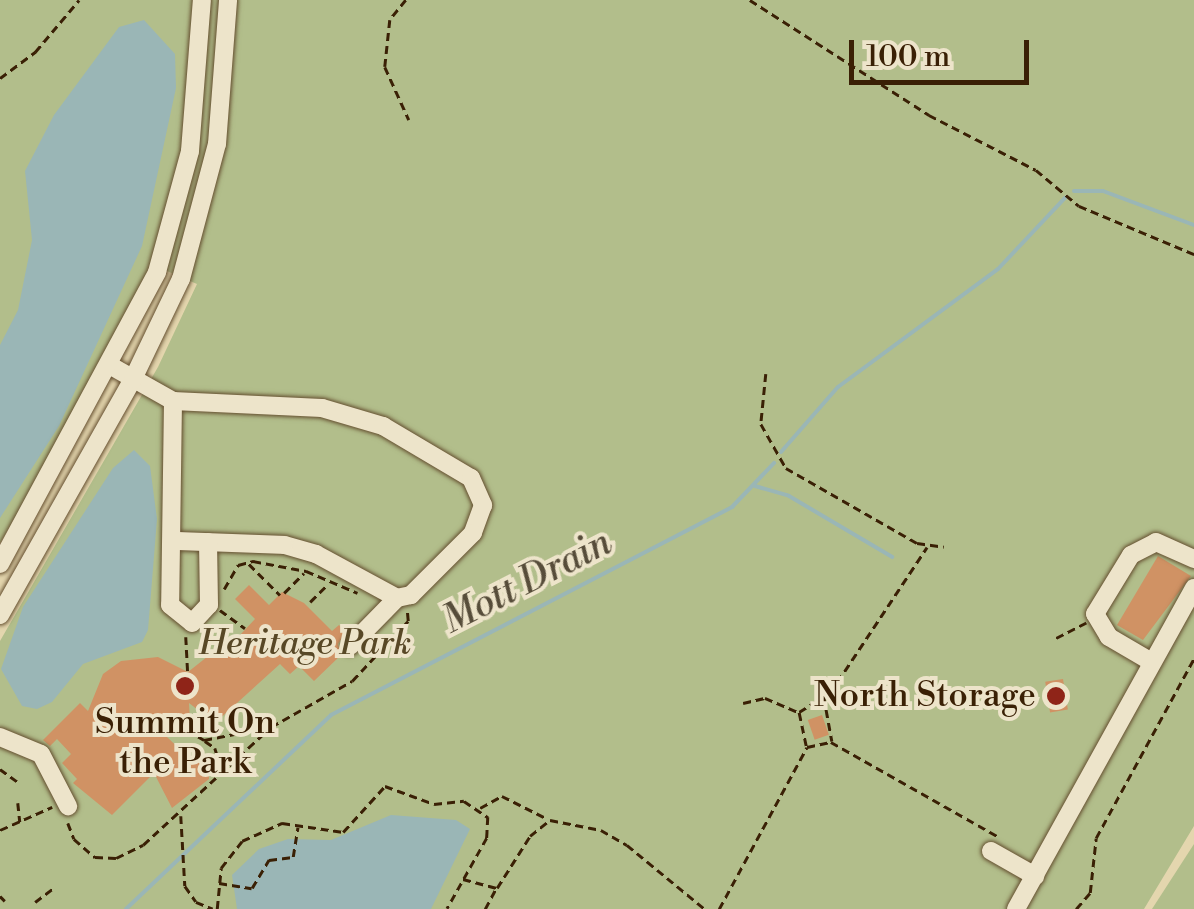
<!DOCTYPE html>
<html>
<head>
<meta charset="utf-8">
<style>
  body { margin:0 }
  #map { position:relative; width:1194px; height:909px; overflow:hidden; background:#e4d6ae; font-family:"Libre Bodoni",serif }
  div>[style] { position:absolute }
  .green>* { inset:0; background:#b2be8b }
  .water>* { inset:0; background:#9ab6b6 }
  .stream>* { height:4px; margin:-2px; padding:0 2px; transform-origin:2px; border-radius:2px; background:#9ab6b6 }
  .building>* { inset:0; background:#d09264; transform-origin:0 0 }
  .path>* { height:2.5px; margin-top:-1.25px; transform-origin:0; background:repeating-linear-gradient(90deg,#3a2005 0 8px,transparent 0 13px) }
  .roads { filter:drop-shadow(0 0 2px #644e2f) drop-shadow(0 0 2px #644e2f) }
  .minor>* { height:18px; margin:-9px; padding:0 9px; transform-origin:9px; border-radius:9px; background:#ede4ca }
  .dots>* { width:28px; height:28px; translate:-50% -50%; box-sizing:border-box; border:5px solid #ede4ca; border-radius:50% }
  span { translate:-50% -50%; white-space:nowrap; text-align:center; line-height:1.15; -webkit-text-stroke:8px #ede4ca; paint-order:stroke }
  .park-label { font-size:35px; color:#584826; font-style:italic }
  .poi-label { font-size:35px; color:#3a2005 }
  .right { translate:-100% -50%; text-align:right }
  .water-label { font-size:38px; color:#574d3a; font-style:italic }
  .scale { position:absolute; left:849px; top:40px; width:180px; height:45px; box-sizing:border-box; border:5px solid #3a2005; border-top:0; padding-left:12px; font-size:30px; line-height:35px; white-space:nowrap; color:#3a2005; -webkit-text-stroke:8px #ede4ca; paint-order:stroke }
</style>
</head>
<body>
<div id="map">
  <div class="green">
    <i style="clip-path:polygon(0 0,1194px 0,1194px 826px,1144px 909px,0 909px,0 641px,158px 367px,197px 284px,153px 265px,106px 365px,0 543px)"></i>
    <i style="clip-path:polygon(1194px 844px,1194px 909px,1152px 909px)"></i>
  </div>
  <div class="water">
    <i style="clip-path:polygon(144px 20px,175px 54px,176px 88px,142px 246px,59px 426px,0 518px,0 345px,18px 310px,32px 240px,25px 171px,54px 115px,119px 27px)"></i>
    <i style="clip-path:polygon(134px 450px,150px 466px,157px 519px,148px 630px,142px 642px,83px 664px,52px 702px,37px 709px,22px 706px,1px 669px,23px 607px,113px 468px)"></i>
    <i style="clip-path:polygon(391px 815px,456px 820px,470px 829px,431px 909px,237px 909px,232px 875px,259px 849px,288px 839px,331px 840px)"></i>
  </div>
  <div class="stream">
    <i style="left:1074px;top:191px;width:29px"></i>
    <i style="left:1103px;top:191px;width:97px;rotate:20.5deg"></i>
    <i style="left:781px;top:452px;width:86px;rotate:-48.8deg"></i>
    <i style="left:838px;top:387px;width:199px;rotate:-36.4deg"></i>
    <i style="left:998px;top:269px;width:98px;rotate:-46.7deg"></i>
    <i style="left:755px;top:486px;width:35px;rotate:16deg"></i>
    <i style="left:789px;top:496px;width:120px;rotate:30.6deg"></i>
    <i style="left:126px;top:909px;width:282px;rotate:-43.4deg"></i>
    <i style="left:331px;top:715px;width:452px;rotate:-27.4deg"></i>
    <i style="left:732px;top:507px;width:61px;rotate:-46.3deg"></i>
  </div>
  <div class="building">
    <i style="clip-path:polygon(1158px 556px,1191px 576px,1143px 640px,1117px 625px)"></i>
    <i style="clip-path:polygon(249px 585px,269px 605px,282px 592px,304px 603px,332px 631px,339px 625px,346px 632px,338px 644px,341px 655px,314px 681px,299px 666px,290px 674px,280px 664px,215px 723px,189px 703px,190px 721px,167px 737px,187px 756px,209px 762px,209px 779px,172px 808px,154px 773px,112px 815px,73px 783px,77px 779px,62px 763px,71px 754px,57px 739px,50px 746px,43px 740px,80px 703px,88px 711px,103px 674px,121px 661px,158px 657px,188px 672px,222px 645px,226px 650px,255px 619px,235px 599px)"></i>
    <i style="left:1063px;top:679px;width:31px;height:18px;rotate:81deg"></i>
    <i style="left:822px;top:715px;width:21px;height:15px;rotate:71deg"></i>
  </div>
  <div class="path">
    <i style="left:406px;top:0;width:26px;rotate:129deg"></i>
    <i style="left:390px;top:20px;width:47px;rotate:96.1deg"></i>
    <i style="left:385px;top:67px;width:58px;rotate:65.6deg"></i>
    <i style="left:750px;top:0;width:213px;rotate:32.7deg"></i>
    <i style="left:929px;top:115px;width:120px;rotate:27.2deg"></i>
    <i style="left:1036px;top:170px;width:56px;rotate:39.9deg"></i>
    <i style="left:1079px;top:206px;width:125px;rotate:22.7deg"></i>
    <i style="left:0;top:78px;width:44px;rotate:-36.6deg"></i>
    <i style="left:35px;top:52px;width:68px;rotate:-49.8deg"></i>
    <i style="left:766px;top:374px;width:50px;rotate:95.7deg"></i>
    <i style="left:761px;top:424px;width:51px;rotate:60.4deg"></i>
    <i style="left:786px;top:468px;width:151px;rotate:29.8deg"></i>
    <i style="left:917px;top:543px;width:27px;rotate:8deg"></i>
    <i style="left:249px;top:564px;width:44px;rotate:45deg"></i>
    <i style="left:224px;top:589px;width:28px;rotate:-60deg"></i>
    <i style="left:238px;top:565px;width:16px;rotate:-15deg"></i>
    <i style="left:253px;top:561px;width:54px;rotate:10.7deg"></i>
    <i style="left:306px;top:571px;width:56px;rotate:22.9deg"></i>
    <i style="left:284px;top:593px;width:28px;rotate:-45deg"></i>
    <i style="left:310px;top:602px;width:24px;rotate:-45deg"></i>
    <i style="left:220px;top:610px;width:31px;rotate:36deg"></i>
    <i style="left:186px;top:637px;width:35px;rotate:87deg"></i>
    <i style="left:1056px;top:638px;width:34px;rotate:-27deg"></i>
    <i style="left:824px;top:697px;width:45px;rotate:79.7deg"></i>
    <i style="left:743px;top:703px;width:23px;rotate:-13deg"></i>
    <i style="left:765px;top:698px;width:36px;rotate:23deg"></i>
    <i style="left:187px;top:721px;width:9px;rotate:90deg"></i>
    <i style="left:187px;top:730px;width:20px;rotate:30deg"></i>
    <i style="left:204px;top:740px;width:67px;rotate:-11.1deg"></i>
    <i style="left:205px;top:741px;width:12px;rotate:35deg"></i>
    <i style="left:215px;top:748px;width:24px;rotate:73deg"></i>
    <i style="left:806px;top:746px;width:35px;rotate:-102deg"></i>
    <i style="left:799px;top:712px;width:36px;rotate:-32deg"></i>
    <i style="left:830px;top:693px;width:175px;rotate:-56.4deg"></i>
    <i style="left:0;top:769px;width:22px;rotate:36deg"></i>
    <i style="left:18px;top:803px;width:19px;rotate:84deg"></i>
    <i style="left:480px;top:808px;width:25px;rotate:-29deg"></i>
    <i style="left:502px;top:796px;width:51px;rotate:26.6deg"></i>
    <i style="left:181px;top:816px;width:70px;rotate:86.7deg"></i>
    <i style="left:185px;top:886px;width:19px;rotate:55deg"></i>
    <i style="left:196px;top:902px;width:18px;rotate:22deg"></i>
    <i style="left:68px;top:823px;width:17px;rotate:69deg"></i>
    <i style="left:74px;top:839px;width:28px;rotate:41deg"></i>
    <i style="left:95px;top:857px;width:21px;rotate:3deg"></i>
    <i style="left:116px;top:858px;width:30px;rotate:-26deg"></i>
    <i style="left:143px;top:845px;width:174px;rotate:-42.7deg"></i>
    <i style="left:271px;top:727px;width:93px;rotate:-29.6deg"></i>
    <i style="left:352px;top:681px;width:82px;rotate:-47deg"></i>
    <i style="left:408px;top:621px;width:11px;rotate:-95deg"></i>
    <i style="left:0;top:830px;width:57px;rotate:-23.9deg"></i>
    <i style="left:463px;top:879px;width:35px;rotate:15deg"></i>
    <i style="left:497px;top:888px;width:62px;rotate:-57.6deg"></i>
    <i style="left:530px;top:836px;width:26px;rotate:-39deg"></i>
    <i style="left:550px;top:820px;width:52px;rotate:11.1deg"></i>
    <i style="left:601px;top:830px;width:30px;rotate:30deg"></i>
    <i style="left:627px;top:845px;width:101px;rotate:39.4deg"></i>
    <i style="left:219px;top:883px;width:33px;rotate:9deg"></i>
    <i style="left:252px;top:888px;width:33px;rotate:-59deg"></i>
    <i style="left:269px;top:860px;width:24px;rotate:-7deg"></i>
    <i style="left:293px;top:857px;width:30px;rotate:-81deg"></i>
    <i style="left:0;top:896px;width:7px;rotate:45deg"></i>
    <i style="left:35px;top:902px;width:25px;rotate:-37deg"></i>
    <i style="left:217px;top:909px;width:41px;rotate:-84.4deg"></i>
    <i style="left:221px;top:868px;width:34px;rotate:-52deg"></i>
    <i style="left:242px;top:841px;width:44px;rotate:-24.2deg"></i>
    <i style="left:282px;top:823px;width:62px;rotate:8.4deg"></i>
    <i style="left:343px;top:832px;width:62px;rotate:-47.6deg"></i>
    <i style="left:385px;top:786px;width:52px;rotate:20.2deg"></i>
    <i style="left:434px;top:804px;width:30px;rotate:-6deg"></i>
    <i style="left:464px;top:801px;width:29px;rotate:34deg"></i>
    <i style="left:488px;top:817px;width:21px;rotate:93deg"></i>
    <i style="left:487px;top:838px;width:81px;rotate:119.4deg"></i>
    <i style="left:485px;top:909px;width:24px;rotate:-62deg"></i>
    <i style="left:719px;top:909px;width:184px;rotate:-61.5deg"></i>
    <i style="left:807px;top:747px;width:25px;rotate:-12deg"></i>
    <i style="left:831px;top:742px;width:193px;rotate:29.5deg"></i>
    <i style="left:1076px;top:909px;width:21px;rotate:-49deg"></i>
    <i style="left:1090px;top:893px;width:55px;rotate:-83.8deg"></i>
    <i style="left:1096px;top:838px;width:205px;rotate:-61.4deg"></i>
  </div>
  <div class="roads">
    <div class="minor">
      <i style="left:111px;top:366px;width:71px;rotate:29.4deg"></i>
      <i style="left:173px;top:401px;width:149px;rotate:2.7deg"></i>
      <i style="left:322px;top:408px;width:64px;rotate:16.4deg"></i>
      <i style="left:383px;top:426px;width:102px;rotate:30.6deg"></i>
      <i style="left:471px;top:478px;width:30px;rotate:66deg"></i>
      <i style="left:483px;top:505px;width:30px;rotate:110deg"></i>
      <i style="left:473px;top:533px;width:88px;rotate:135deg"></i>
      <i style="left:411px;top:595px;width:14px;rotate:168deg"></i>
      <i style="left:397px;top:598px;width:92px;rotate:-151.5deg"></i>
      <i style="left:316px;top:554px;width:33px;rotate:-164deg"></i>
      <i style="left:284px;top:545px;width:111px;rotate:-177.9deg"></i>
      <i style="left:173px;top:401px;width:204px;rotate:90.8deg"></i>
      <i style="left:170px;top:605px;width:28px;rotate:39deg"></i>
      <i style="left:192px;top:623px;width:25px;rotate:-47deg"></i>
      <i style="left:209px;top:605px;width:63px;rotate:-90.9deg"></i>
      <i style="left:0;top:564px;width:332px;rotate:-61.7deg"></i>
      <i style="left:157px;top:272px;width:125px;rotate:-74.7deg"></i>
      <i style="left:190px;top:151px;width:151px;rotate:-85.5deg"></i>
      <i style="left:0;top:615px;width:271px;rotate:-60.6deg"></i>
      <i style="left:133px;top:379px;width:111px;rotate:-64.4deg"></i>
      <i style="left:181px;top:279px;width:140px;rotate:-75.1deg"></i>
      <i style="left:217px;top:144px;width:144px;rotate:-85.6deg"></i>
      <i style="left:350px;top:646px;width:67px;rotate:-45.6deg"></i>
      <i style="left:1150px;top:661px;width:48px;rotate:-149.7deg"></i>
      <i style="left:1109px;top:637px;width:27px;rotate:-121deg"></i>
      <i style="left:1095px;top:614px;width:69px;rotate:-58.6deg"></i>
      <i style="left:1131px;top:555px;width:28px;rotate:-27deg"></i>
      <i style="left:1156px;top:542px;width:42px;rotate:24.1deg"></i>
      <i style="left:0;top:737px;width:44px;rotate:22.5deg"></i>
      <i style="left:41px;top:754px;width:59px;rotate:62.6deg"></i>
      <i style="left:991px;top:851px;width:51px;rotate:29.6deg"></i>
      <i style="left:1016px;top:909px;width:367px;rotate:-61deg"></i>
    </div>
  </div>
  <div class="dots">
    <i style="left:185px;top:686px;background:#8f2418"></i>
    <i style="left:1056px;top:696px;background:#8f2418"></i>
  </div>
  <div class="park-label">
    <span style="left:305px;top:644px">Heritage Park</span>
  </div>
  <div class="poi-label">
    <span class="right" style="left:1036px;top:696px">North Storage</span>
    <span style="left:185px;top:743px">Summit On<br>the Park</span>
  </div>
  <div class="water-label">
    <span style="left:527px;top:582px;rotate:-27deg">Mott Drain</span>
  </div>
  <div class="scale">100 m</div>
</div>
</body>
</html>
